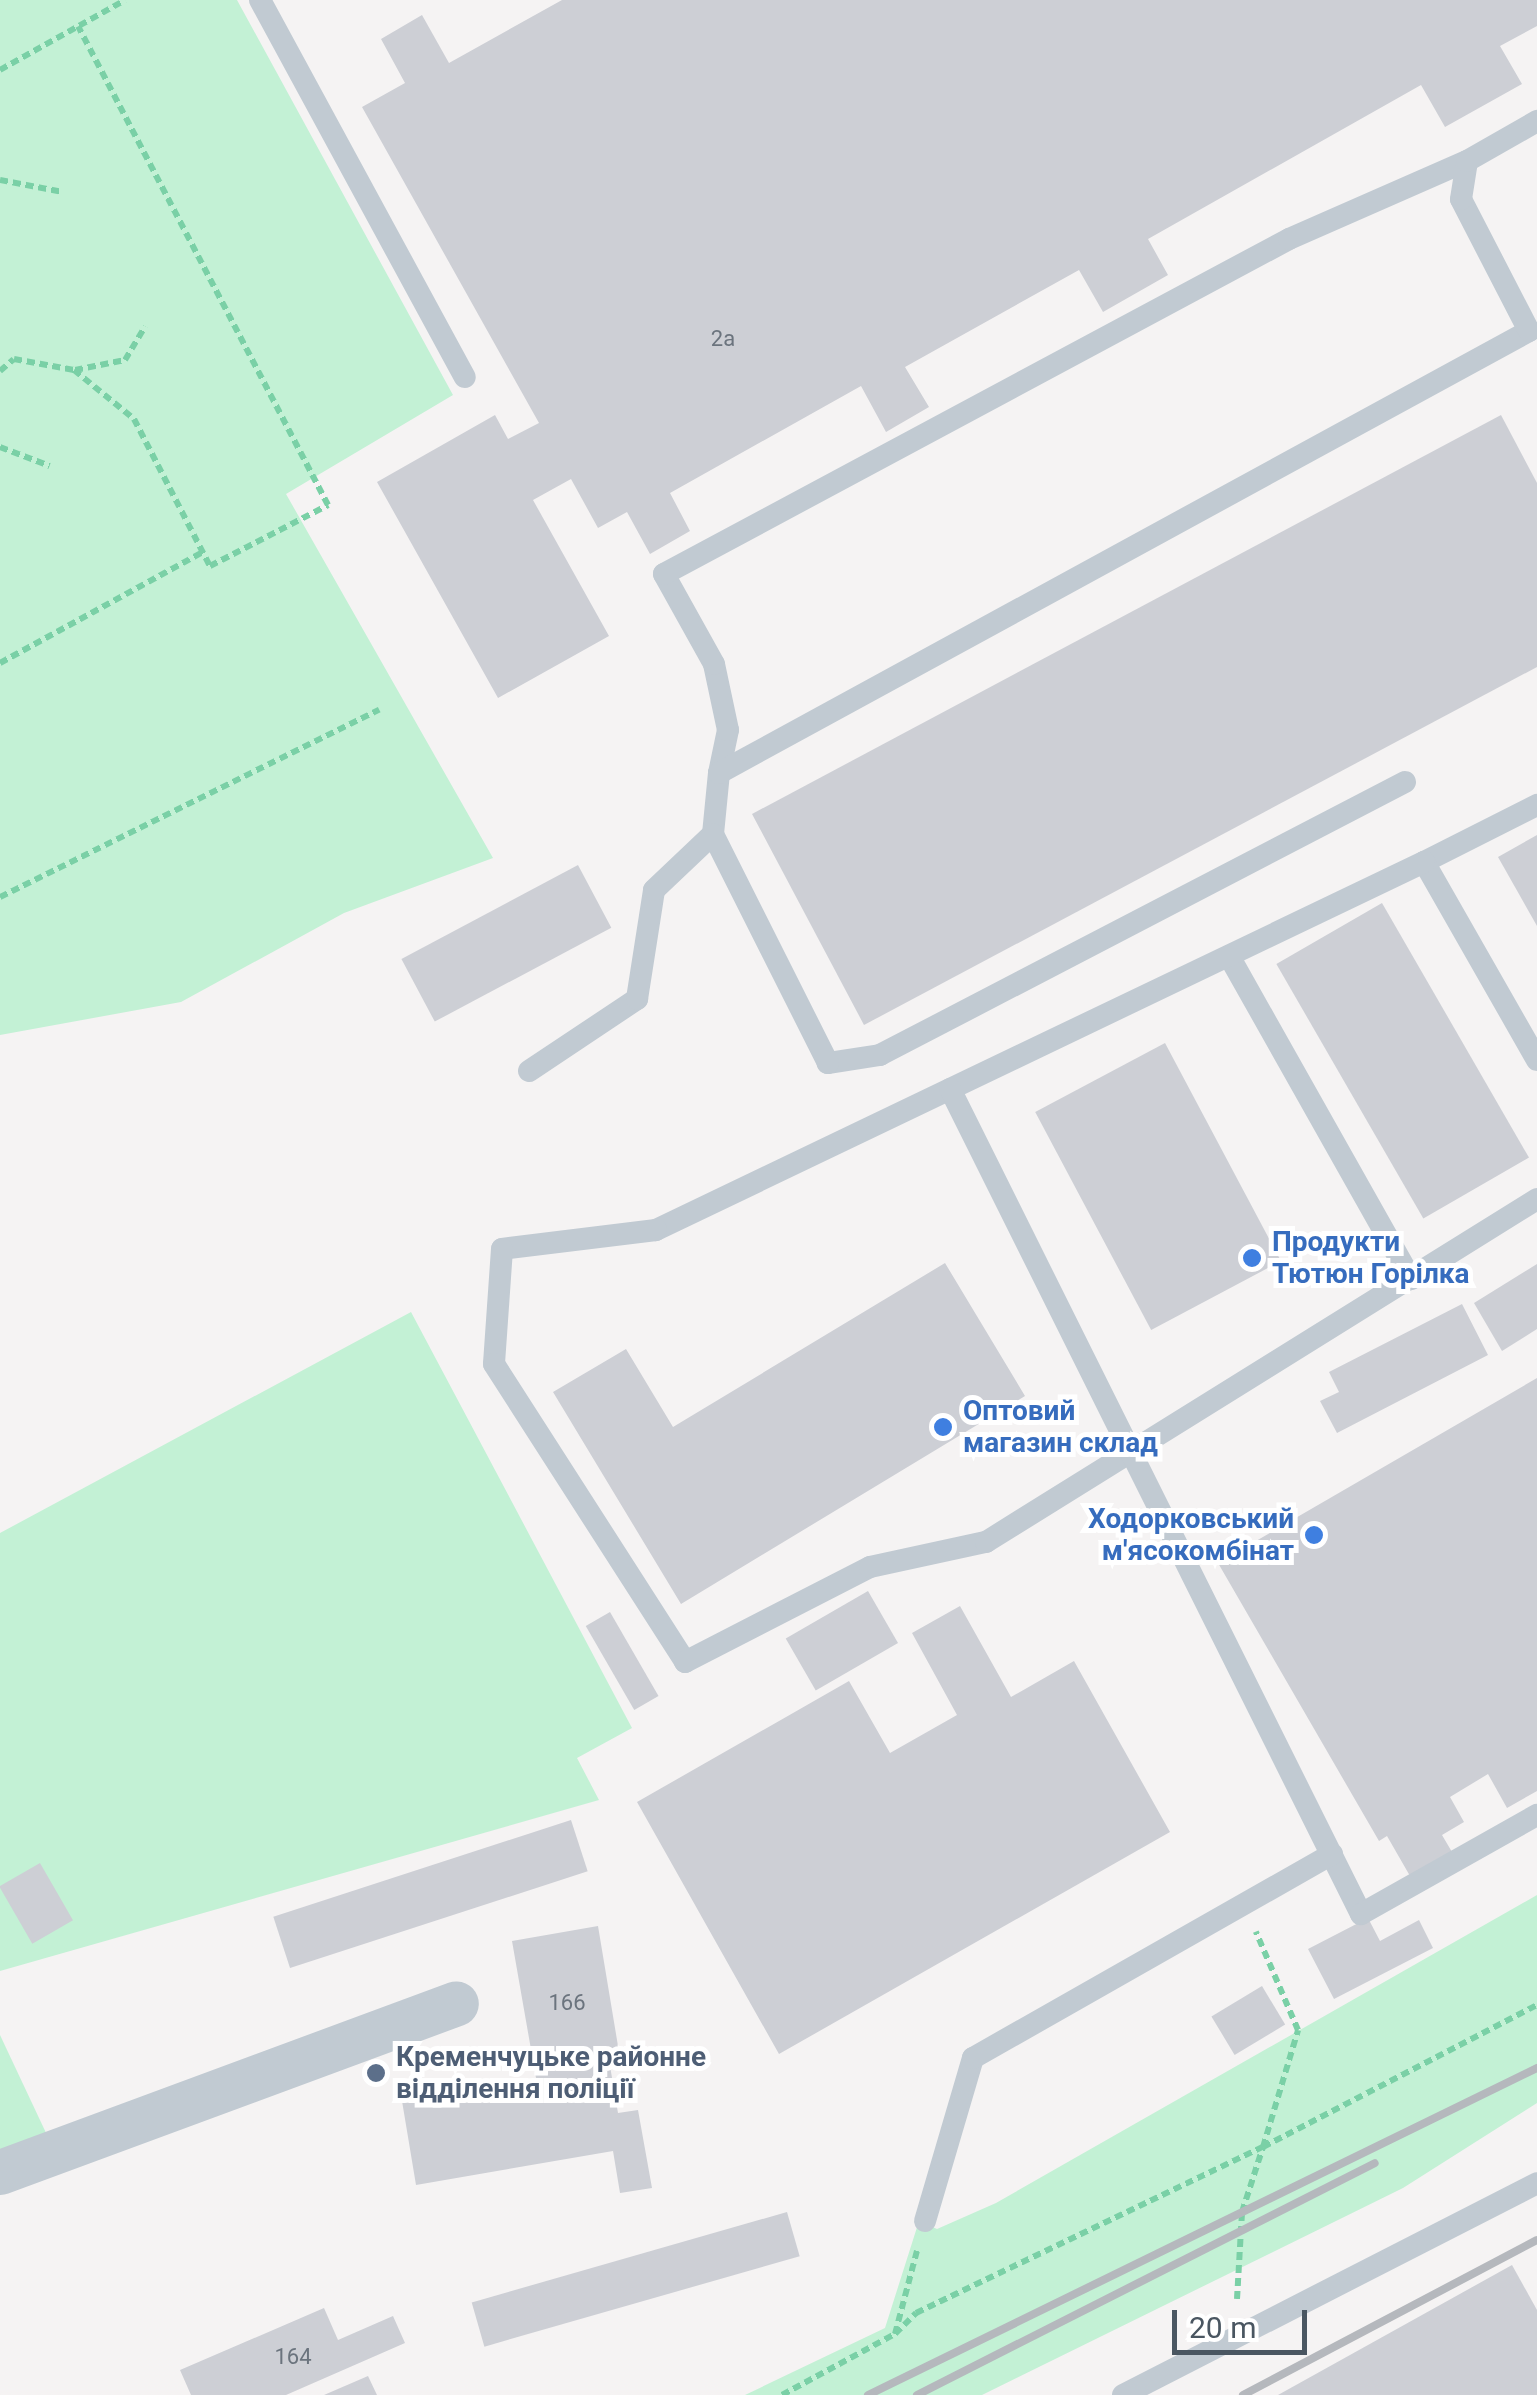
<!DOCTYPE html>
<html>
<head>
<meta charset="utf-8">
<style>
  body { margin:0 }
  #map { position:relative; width:1537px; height:2395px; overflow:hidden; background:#f5f3f3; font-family:Roboto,sans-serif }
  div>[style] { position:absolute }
  .green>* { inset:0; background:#c3f1d5 }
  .building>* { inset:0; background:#cdcfd5; transform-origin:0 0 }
  .path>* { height:6px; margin-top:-3px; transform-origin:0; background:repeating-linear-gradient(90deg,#7ad0a6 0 8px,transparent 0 13px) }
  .lane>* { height:22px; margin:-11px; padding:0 11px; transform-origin:11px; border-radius:11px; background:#c1cad2 }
  .street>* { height:45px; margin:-22.5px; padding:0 22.5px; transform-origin:22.5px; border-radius:22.5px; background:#c1cad2 }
  .rail>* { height:8px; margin:-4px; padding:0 4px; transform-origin:4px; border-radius:4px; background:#b5b8bd }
  .dots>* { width:28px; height:28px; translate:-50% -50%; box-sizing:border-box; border:5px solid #fff; border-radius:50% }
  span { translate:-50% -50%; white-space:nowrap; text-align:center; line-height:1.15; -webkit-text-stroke:10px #fff; paint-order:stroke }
  .number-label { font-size:22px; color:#6b747e }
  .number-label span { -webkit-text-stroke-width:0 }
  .shop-label { font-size:28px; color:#366cbe; font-weight:700 }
  .left { translate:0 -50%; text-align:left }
  .right { translate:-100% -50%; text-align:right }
  .service-label { font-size:28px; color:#4e5e75; font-weight:700 }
  .scale { position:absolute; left:1172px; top:2310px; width:135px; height:45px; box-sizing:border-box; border:5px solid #4a5661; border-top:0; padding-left:12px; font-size:30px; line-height:35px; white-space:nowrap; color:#4a5661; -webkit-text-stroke:8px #fff; paint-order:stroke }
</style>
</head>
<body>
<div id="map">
  <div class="green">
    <i style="clip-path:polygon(0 0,237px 0,453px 395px,286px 494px,493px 858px,344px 913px,181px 1002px,0 1035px)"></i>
    <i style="clip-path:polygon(411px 1312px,632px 1728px,577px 1758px,599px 1800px,0 1971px,0 1533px)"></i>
    <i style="clip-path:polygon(1537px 1895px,1537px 2103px,1403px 2188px,982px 2395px,745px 2395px,885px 2328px,919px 2221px,937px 2229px,996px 2203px)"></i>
    <i style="clip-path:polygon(0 2035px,55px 2152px,0 2157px)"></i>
  </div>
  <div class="building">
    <i style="clip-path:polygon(562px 0,1537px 0,1537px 26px,1500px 46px,1522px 84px,1445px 127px,1421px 85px,1148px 239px,1168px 275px,1103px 312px,1079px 270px,905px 367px,929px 407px,886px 432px,861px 386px,670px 493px,690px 531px,650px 554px,627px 512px,598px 528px,571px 479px,533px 500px,609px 636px,498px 698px,377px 482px,495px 415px,508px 439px,539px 423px,362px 107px,405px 83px,381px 39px,422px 15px,449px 63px)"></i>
    <i style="clip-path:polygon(1501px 415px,1537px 483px,1537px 667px,864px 1025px,752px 814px)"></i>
    <i style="clip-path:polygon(1537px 835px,1537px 926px,1498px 857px)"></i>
    <i style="left:578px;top:865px;width:71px;height:200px;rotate:62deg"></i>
    <i style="left:1382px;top:903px;width:294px;height:122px;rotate:60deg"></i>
    <i style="left:1165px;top:1043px;width:247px;height:147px;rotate:62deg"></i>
    <i style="clip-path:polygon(945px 1263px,1025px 1396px,681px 1604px,553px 1392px,626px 1349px,673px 1427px)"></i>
    <i style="clip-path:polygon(1537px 1264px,1537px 1329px,1502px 1351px,1474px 1303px)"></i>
    <i style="clip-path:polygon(1462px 1304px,1488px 1355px,1337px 1433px,1320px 1401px,1339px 1392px,1329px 1372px)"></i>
    <i style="clip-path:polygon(1537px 1378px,1537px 1791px,1507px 1808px,1488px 1774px,1450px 1797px,1464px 1822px,1442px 1835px,1452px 1852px,1410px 1876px,1387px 1836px,1379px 1841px,1218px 1563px)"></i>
    <i style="left:868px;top:1591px;width:60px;height:95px;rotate:60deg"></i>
    <i style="clip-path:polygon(960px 1606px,1011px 1697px,1074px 1661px,1170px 1832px,779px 2054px,637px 1802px,849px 1681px,890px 1753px,957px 1715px,912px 1633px)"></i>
    <i style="left:610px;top:1612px;width:97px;height:28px;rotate:60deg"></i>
    <i style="left:571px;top:1820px;width:54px;height:313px;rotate:72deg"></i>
    <i style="left:40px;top:1863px;width:66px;height:47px;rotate:60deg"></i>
    <i style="clip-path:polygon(1368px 1918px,1380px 1941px,1419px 1920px,1433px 1948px,1334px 1999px,1308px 1949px)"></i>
    <i style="clip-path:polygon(598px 1926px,621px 2064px,610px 2066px,618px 2113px,638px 2110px,652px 2188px,620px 2193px,613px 2151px,416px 2185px,402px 2101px,536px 2078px,512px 1941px)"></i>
    <i style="left:1262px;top:1986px;width:45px;height:59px;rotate:59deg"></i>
    <i style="left:787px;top:2212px;width:46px;height:328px;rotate:74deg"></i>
    <i style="clip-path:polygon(1512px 2265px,1537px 2310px,1537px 2395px,1278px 2395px)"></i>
    <i style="clip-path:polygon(324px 2308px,338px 2340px,393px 2316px,405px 2343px,286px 2395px,191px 2395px,180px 2370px)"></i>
    <i style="clip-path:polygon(368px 2376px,377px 2395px,324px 2395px)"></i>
  </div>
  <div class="path">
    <i style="left:0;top:70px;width:143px;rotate:-29.2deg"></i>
    <i style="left:0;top:180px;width:64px;rotate:10.8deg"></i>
    <i style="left:75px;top:370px;width:51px;rotate:-11.3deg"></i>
    <i style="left:125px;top:360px;width:39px;rotate:-59deg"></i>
    <i style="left:0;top:371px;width:18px;rotate:-41deg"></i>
    <i style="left:14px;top:359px;width:61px;rotate:10.4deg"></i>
    <i style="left:74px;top:370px;width:77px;rotate:39.2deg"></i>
    <i style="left:134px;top:419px;width:165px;rotate:62.7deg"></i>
    <i style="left:210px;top:566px;width:133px;rotate:-27.3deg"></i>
    <i style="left:328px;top:505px;width:540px;rotate:-117.56deg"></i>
    <i style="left:0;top:447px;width:53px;rotate:20.8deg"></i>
    <i style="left:0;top:663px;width:231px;rotate:-28.7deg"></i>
    <i style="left:0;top:897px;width:423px;rotate:-26.3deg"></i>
    <i style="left:1237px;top:2299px;width:87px;rotate:-86.7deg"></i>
    <i style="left:1242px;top:2212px;width:68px;rotate:-72.1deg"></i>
    <i style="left:1263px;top:2147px;width:309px;rotate:-27.4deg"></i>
    <i style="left:895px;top:2334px;width:30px;rotate:-45deg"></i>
    <i style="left:916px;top:2313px;width:385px;rotate:-25.6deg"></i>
    <i style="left:1263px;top:2147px;width:122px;rotate:-73.3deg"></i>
    <i style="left:1298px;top:2030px;width:107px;rotate:-113.2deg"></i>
    <i style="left:782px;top:2395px;width:128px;rotate:-28.4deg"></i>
    <i style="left:895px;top:2334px;width:86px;rotate:-75.2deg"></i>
  </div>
  <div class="lane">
    <i style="left:260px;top:0;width:429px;rotate:61.5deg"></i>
    <i style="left:719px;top:773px;width:44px;rotate:-78.2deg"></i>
    <i style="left:728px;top:730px;width:67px;rotate:-102deg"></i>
    <i style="left:714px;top:664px;width:103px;rotate:-119.1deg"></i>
    <i style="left:664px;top:574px;width:709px;rotate:-28.19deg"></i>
    <i style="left:1289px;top:239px;width:194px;rotate:-23.7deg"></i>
    <i style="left:1405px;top:782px;width:592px;rotate:152.53deg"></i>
    <i style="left:880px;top:1055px;width:53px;rotate:171.3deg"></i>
    <i style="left:828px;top:1063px;width:256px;rotate:-116.7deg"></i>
    <i style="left:713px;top:834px;width:61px;rotate:-84.4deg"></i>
    <i style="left:719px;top:773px;width:923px;rotate:-28.62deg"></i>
    <i style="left:1529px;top:331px;width:148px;rotate:-117.3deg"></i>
    <i style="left:1461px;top:199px;width:38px;rotate:-81deg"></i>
    <i style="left:1467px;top:161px;width:81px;rotate:-29.7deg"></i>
    <i style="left:1424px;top:862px;width:127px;rotate:-26.8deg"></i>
    <i style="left:1229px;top:956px;width:371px;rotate:60.6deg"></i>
    <i style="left:1537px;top:1060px;width:228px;rotate:-119.7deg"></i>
    <i style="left:1424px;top:862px;width:852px;rotate:154.4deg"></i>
    <i style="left:656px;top:1230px;width:155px;rotate:173deg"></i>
    <i style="left:502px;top:1249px;width:115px;rotate:94deg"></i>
    <i style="left:494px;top:1364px;width:354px;rotate:57.3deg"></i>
    <i style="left:685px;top:1662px;width:208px;rotate:-27.2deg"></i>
    <i style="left:870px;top:1567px;width:119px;rotate:-12.2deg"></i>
    <i style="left:986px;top:1542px;width:649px;rotate:-31.9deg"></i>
    <i style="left:529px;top:1071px;width:130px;rotate:-33.7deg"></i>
    <i style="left:637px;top:999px;width:110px;rotate:-81.1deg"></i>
    <i style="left:654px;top:890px;width:81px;rotate:-43.5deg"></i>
    <i style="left:950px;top:1089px;width:922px;rotate:63.52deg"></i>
    <i style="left:1361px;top:1914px;width:202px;rotate:-29.4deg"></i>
    <i style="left:925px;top:2221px;width:170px;rotate:-73.6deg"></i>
    <i style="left:973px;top:2058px;width:413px;rotate:-29.6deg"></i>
    <i style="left:1123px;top:2395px;width:465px;rotate:-27.1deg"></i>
  </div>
  <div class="street">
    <i style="left:0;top:2172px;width:486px;rotate:-20.3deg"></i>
  </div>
  <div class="rail">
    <i style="left:868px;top:2395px;width:745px;rotate:-26.05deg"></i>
    <i style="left:917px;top:2395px;width:513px;rotate:-26.86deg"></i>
    <i style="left:1243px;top:2395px;width:332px;rotate:-27.8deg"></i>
  </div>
  <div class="dots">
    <i style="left:1252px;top:1258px;background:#3f7fe0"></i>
    <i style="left:943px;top:1427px;background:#3f7fe0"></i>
    <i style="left:1314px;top:1535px;background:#3f7fe0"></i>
    <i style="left:376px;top:2073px;background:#5c6f8a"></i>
  </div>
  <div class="number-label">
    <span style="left:723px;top:339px">2а</span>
    <span style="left:567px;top:2003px">166</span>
    <span style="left:293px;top:2357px">164</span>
  </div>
  <div class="shop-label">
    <span class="left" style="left:1272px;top:1258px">Продукти<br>Тютюн Горілка</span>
    <span class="left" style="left:963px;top:1427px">Оптовий<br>магазин склад</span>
    <span class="right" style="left:1294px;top:1535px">Ходорковський<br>м'ясокомбінат</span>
  </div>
  <div class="service-label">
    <span class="left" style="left:396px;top:2073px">Кременчуцьке районне<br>відділення поліції</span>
  </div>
  <div class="scale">20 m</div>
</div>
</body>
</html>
